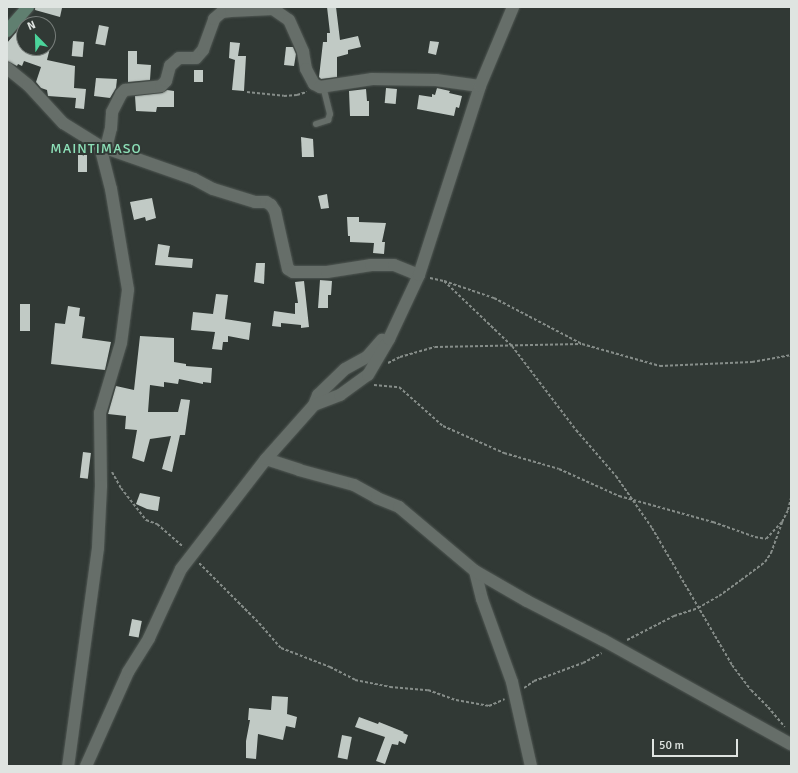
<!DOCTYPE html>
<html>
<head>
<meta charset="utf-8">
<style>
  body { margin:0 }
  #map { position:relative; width:798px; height:773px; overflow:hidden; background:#313935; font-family:Signika,sans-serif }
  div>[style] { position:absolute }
  .building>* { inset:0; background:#c1cac5; transform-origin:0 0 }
  .path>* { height:2px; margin-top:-1px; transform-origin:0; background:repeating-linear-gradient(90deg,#868d89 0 3px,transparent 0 5px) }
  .roads { filter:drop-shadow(0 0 1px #505753) drop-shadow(0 0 1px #505753) }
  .lane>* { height:6px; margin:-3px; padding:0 3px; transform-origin:3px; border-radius:3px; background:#666e69 }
  .street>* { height:12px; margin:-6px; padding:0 6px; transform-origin:6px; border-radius:6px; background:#666e69 }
  .secondary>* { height:12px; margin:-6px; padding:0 6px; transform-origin:6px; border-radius:6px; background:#607f70 }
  span { translate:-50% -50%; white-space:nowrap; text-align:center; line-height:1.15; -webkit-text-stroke:4px #313935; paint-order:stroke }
  .quarter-label { font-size:14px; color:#8de0b8; letter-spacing:1px }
  .frame { position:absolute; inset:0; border:8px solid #dfe4e1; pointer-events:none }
  .north { position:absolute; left:16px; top:16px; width:40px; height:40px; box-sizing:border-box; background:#313935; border:1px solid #777d7a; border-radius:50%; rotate:337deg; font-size:11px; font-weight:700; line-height:16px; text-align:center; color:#dfe4e1 }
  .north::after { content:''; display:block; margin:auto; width:14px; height:18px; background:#4bd49b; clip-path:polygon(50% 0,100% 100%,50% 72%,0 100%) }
  .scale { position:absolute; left:652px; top:739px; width:86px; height:18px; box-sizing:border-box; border:2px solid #dfe4e1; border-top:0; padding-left:5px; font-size:12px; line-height:14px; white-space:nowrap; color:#dfe4e1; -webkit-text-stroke:3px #313935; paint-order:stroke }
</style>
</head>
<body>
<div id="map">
  <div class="building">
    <i style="clip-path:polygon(35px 7px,55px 7px,62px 8px,60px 17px,35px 10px)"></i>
    <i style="clip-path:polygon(327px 7px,336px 7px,340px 40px,358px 36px,361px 47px,348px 50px,348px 54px,337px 57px,337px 77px,321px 79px,319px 77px,323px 42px,327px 42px,327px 33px,330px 33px)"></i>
    <i style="clip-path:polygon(24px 23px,24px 48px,50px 48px,47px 60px,75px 66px,74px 88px,86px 89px,84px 109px,75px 108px,76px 98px,48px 96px,47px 90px,41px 88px,36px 82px,41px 67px,24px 61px,22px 66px,18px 64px,17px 66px,7px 61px,7px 43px)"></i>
    <i style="left:99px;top:25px;width:10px;height:19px;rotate:11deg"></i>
    <i style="left:73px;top:41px;width:11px;height:15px;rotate:5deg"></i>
    <i style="clip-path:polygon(430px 41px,439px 42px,436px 55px,428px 53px)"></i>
    <i style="clip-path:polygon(230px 42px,240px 43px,238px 56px,246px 56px,244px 91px,232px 90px,235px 60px,229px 58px)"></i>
    <i style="clip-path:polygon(286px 47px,293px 47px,296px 54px,294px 66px,284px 65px)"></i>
    <i style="clip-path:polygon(128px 51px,137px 51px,137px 64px,151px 65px,150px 80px,128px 82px)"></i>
    <i style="left:194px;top:70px;width:9px;height:12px"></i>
    <i style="clip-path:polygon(96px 78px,117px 79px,116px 88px,110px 98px,94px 96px)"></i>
    <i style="left:386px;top:88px;width:11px;height:15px;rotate:5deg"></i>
    <i style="clip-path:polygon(437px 88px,450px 91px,449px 93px,462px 96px,459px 108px,456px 107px,454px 116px,417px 109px,419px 95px,432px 97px,432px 94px,435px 95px)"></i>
    <i style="clip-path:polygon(366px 89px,367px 101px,369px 101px,369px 116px,350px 116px,349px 91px)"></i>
    <i style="clip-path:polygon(167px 90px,174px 91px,174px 107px,157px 107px,156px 112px,136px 111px,135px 96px,162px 93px)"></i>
    <i style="clip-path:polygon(301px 137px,313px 139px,314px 157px,302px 157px)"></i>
    <i style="left:78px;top:155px;width:9px;height:17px"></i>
    <i style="clip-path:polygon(327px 194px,329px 208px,321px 209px,318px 196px)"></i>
    <i style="clip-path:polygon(152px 198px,156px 218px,146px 221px,145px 217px,134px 220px,130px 202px)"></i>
    <i style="clip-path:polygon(347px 217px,359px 217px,359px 222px,386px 223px,382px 242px,385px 242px,384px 254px,373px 253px,374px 243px,350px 242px,350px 236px,348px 236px)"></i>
    <i style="clip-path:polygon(158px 244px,170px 246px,168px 257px,193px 259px,192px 268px,155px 265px)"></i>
    <i style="clip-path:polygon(256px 263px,265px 263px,264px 284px,254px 282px)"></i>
    <i style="clip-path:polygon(320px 280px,332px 281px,331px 295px,328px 295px,328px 308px,318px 308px)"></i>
    <i style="clip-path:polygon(304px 281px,309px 327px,301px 328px,301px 325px,281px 323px,281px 327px,272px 326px,274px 311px,295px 314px,295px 303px,298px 303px,295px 282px)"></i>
    <i style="clip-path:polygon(216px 294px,228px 295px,225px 319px,251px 323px,249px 340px,228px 336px,228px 342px,223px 342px,222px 350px,212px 349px,215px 332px,191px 330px,193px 312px,213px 314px)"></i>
    <i style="left:20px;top:304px;width:10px;height:27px"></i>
    <i style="clip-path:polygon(68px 306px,80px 308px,79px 316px,85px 317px,82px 338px,111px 342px,105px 370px,51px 364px,55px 323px,65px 324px)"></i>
    <i style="clip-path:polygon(140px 336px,174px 338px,174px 362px,186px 364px,186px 366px,212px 368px,211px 383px,203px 382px,203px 384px,179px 379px,178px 384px,164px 382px,164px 387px,150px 385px,148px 412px,178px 412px,181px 399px,190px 400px,185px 435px,180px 435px,172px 472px,162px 469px,171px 436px,150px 439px,144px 462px,132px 458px,137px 430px,125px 429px,126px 416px,108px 414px,116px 386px,134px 390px)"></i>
    <i style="left:83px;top:452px;width:8px;height:26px;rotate:7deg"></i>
    <i style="clip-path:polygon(140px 493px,160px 497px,158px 511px,147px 509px,136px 504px)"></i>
    <i style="left:132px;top:619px;width:10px;height:17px;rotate:11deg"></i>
    <i style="clip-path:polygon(272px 696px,288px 697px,287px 714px,297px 717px,295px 728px,286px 726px,283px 740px,258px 734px,256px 759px,246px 758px,246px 741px,250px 720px,248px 720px,249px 708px,271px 710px)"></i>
    <i style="clip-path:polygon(359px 717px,378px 724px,379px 722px,404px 732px,403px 733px,408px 735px,405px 744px,399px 741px,398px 745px,392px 744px,385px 764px,376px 761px,385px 737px,355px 727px)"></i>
    <i style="left:342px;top:735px;width:10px;height:23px;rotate:11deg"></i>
  </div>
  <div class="path">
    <i style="left:247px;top:92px;width:37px;rotate:6deg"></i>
    <i style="left:284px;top:96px;width:13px;rotate:-4deg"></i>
    <i style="left:297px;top:95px;width:10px;rotate:-17deg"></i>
    <i style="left:430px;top:278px;width:14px;rotate:12deg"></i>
    <i style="left:444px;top:281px;width:53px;rotate:18.8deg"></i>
    <i style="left:494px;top:298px;width:99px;rotate:27.6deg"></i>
    <i style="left:582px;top:344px;width:81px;rotate:15.8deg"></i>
    <i style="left:660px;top:366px;width:92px;rotate:-2.5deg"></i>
    <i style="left:752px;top:362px;width:40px;rotate:-10deg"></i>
    <i style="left:444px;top:281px;width:94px;rotate:43.7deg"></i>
    <i style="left:512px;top:346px;width:106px;rotate:52.7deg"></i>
    <i style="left:576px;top:430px;width:61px;rotate:49deg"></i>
    <i style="left:616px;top:476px;width:63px;rotate:55.3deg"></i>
    <i style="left:652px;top:528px;width:159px;rotate:59.7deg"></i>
    <i style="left:732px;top:665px;width:31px;rotate:53deg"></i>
    <i style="left:751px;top:690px;width:24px;rotate:45deg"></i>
    <i style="left:768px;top:707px;width:26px;rotate:50deg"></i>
    <i style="left:388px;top:363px;width:13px;rotate:-27deg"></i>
    <i style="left:400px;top:357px;width:36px;rotate:-16deg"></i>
    <i style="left:435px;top:347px;width:146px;rotate:-1.2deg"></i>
    <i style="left:374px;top:385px;width:25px;rotate:5deg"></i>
    <i style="left:399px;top:387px;width:59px;rotate:41.6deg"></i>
    <i style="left:443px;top:426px;width:67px;rotate:23.9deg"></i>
    <i style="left:504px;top:453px;width:57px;rotate:16.2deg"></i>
    <i style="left:559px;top:469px;width:66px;rotate:24.2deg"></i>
    <i style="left:619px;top:496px;width:98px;rotate:15.5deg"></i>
    <i style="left:713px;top:522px;width:45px;rotate:19.7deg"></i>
    <i style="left:755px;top:537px;width:11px;rotate:10deg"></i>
    <i style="left:766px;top:539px;width:23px;rotate:-47deg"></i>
    <i style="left:782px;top:522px;width:13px;rotate:-63deg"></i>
    <i style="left:788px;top:510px;width:12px;rotate:-76deg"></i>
    <i style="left:112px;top:472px;width:18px;rotate:61deg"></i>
    <i style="left:121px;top:488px;width:41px;rotate:52deg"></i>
    <i style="left:146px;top:520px;width:12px;rotate:20deg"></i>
    <i style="left:157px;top:524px;width:35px;rotate:41deg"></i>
    <i style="left:199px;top:563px;width:85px;rotate:45deg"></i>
    <i style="left:259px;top:623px;width:33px;rotate:49deg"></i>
    <i style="left:281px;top:648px;width:53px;rotate:21.2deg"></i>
    <i style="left:330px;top:667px;width:28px;rotate:27deg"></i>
    <i style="left:355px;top:680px;width:36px;rotate:11deg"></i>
    <i style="left:390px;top:687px;width:38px;rotate:5deg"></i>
    <i style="left:428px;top:690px;width:30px;rotate:20deg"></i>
    <i style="left:456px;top:700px;width:34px;rotate:10deg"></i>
    <i style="left:489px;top:706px;width:17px;rotate:-24deg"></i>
    <i style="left:627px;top:640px;width:53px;rotate:-27.1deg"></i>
    <i style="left:674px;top:616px;width:25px;rotate:-18deg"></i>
    <i style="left:698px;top:608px;width:24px;rotate:-30deg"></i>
    <i style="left:719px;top:596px;width:27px;rotate:-36deg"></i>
    <i style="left:741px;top:580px;width:30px;rotate:-37deg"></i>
    <i style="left:765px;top:562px;width:11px;rotate:-56deg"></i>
    <i style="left:771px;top:553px;width:33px;rotate:-70deg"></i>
    <i style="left:524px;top:688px;width:12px;rotate:-35deg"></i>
    <i style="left:534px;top:681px;width:52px;rotate:-20.2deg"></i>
    <i style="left:583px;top:663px;width:21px;rotate:-28deg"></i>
  </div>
  <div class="roads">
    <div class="lane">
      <i style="left:316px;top:124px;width:13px;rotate:-18deg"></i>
      <i style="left:328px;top:120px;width:6px;rotate:-72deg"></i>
      <i style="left:330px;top:114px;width:29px;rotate:-104deg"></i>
    </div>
    <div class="street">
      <i style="left:7px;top:68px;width:27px;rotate:39deg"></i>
      <i style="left:28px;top:85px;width:52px;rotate:47.4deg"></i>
      <i style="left:63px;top:123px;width:44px;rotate:31.9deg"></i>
      <i style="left:100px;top:146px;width:44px;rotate:75.7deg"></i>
      <i style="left:111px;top:189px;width:102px;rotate:80.4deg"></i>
      <i style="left:128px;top:290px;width:53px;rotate:97.5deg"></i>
      <i style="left:121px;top:343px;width:73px;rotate:106.7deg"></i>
      <i style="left:100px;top:413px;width:73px;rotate:89.2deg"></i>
      <i style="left:101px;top:486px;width:62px;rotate:92.8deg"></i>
      <i style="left:98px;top:548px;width:220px;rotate:97.8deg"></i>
      <i style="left:100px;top:146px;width:100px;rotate:19.3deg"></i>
      <i style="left:194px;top:179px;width:21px;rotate:28deg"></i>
      <i style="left:213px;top:189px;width:44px;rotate:17.2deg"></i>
      <i style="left:255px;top:202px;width:11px"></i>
      <i style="left:266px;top:202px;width:6px;rotate:31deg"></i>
      <i style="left:271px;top:205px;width:7px;rotate:56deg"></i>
      <i style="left:275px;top:211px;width:59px;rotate:77.4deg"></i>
      <i style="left:288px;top:269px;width:6px;rotate:31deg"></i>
      <i style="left:293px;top:272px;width:34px"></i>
      <i style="left:327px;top:272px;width:45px;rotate:-9deg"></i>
      <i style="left:371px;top:265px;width:23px"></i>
      <i style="left:394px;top:265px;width:27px;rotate:22deg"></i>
      <i style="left:106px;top:148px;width:21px;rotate:-76deg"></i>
      <i style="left:111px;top:128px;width:16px;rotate:-86deg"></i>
      <i style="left:112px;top:112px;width:20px;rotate:-63deg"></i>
      <i style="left:121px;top:94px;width:6px;rotate:-45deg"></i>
      <i style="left:125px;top:90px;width:36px;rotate:-6deg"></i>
      <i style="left:161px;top:86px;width:7px;rotate:-45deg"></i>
      <i style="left:166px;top:81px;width:16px;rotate:-75deg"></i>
      <i style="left:170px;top:66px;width:12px;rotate:-42deg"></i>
      <i style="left:179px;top:58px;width:17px"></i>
      <i style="left:196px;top:58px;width:11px;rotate:-49deg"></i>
      <i style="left:203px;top:50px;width:33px;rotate:-70deg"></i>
      <i style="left:214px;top:19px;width:11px;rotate:-41deg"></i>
      <i style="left:222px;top:12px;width:9px;rotate:-6deg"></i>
      <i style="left:231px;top:11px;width:42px;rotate:-2.7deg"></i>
      <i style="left:273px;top:9px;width:19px;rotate:35deg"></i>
      <i style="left:289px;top:20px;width:35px;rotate:66deg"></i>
      <i style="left:303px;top:52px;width:17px;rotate:80deg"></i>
      <i style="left:306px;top:69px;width:17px;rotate:62deg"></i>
      <i style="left:314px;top:84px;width:7px;rotate:27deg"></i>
      <i style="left:320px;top:87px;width:53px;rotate:-8.7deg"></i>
      <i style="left:372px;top:79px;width:64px;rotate:0.9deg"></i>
      <i style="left:436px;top:80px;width:44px;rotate:7.8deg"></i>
      <i style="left:314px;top:405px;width:11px;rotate:-68deg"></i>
      <i style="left:318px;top:395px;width:37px;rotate:-44deg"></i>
      <i style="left:345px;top:369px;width:25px;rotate:-29deg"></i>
      <i style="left:367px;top:357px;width:23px;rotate:-49deg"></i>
      <i style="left:266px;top:459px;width:35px;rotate:18deg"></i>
      <i style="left:299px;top:470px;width:57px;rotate:15.3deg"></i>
      <i style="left:354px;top:485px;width:26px;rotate:29deg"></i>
      <i style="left:377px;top:498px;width:24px;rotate:22deg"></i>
      <i style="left:399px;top:507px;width:99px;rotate:40.1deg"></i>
      <i style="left:475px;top:571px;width:29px;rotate:76deg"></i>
      <i style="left:482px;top:599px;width:88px;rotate:70.1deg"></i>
      <i style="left:512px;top:682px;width:86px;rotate:77.3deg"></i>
      <i style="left:475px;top:571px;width:60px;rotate:30deg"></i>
      <i style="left:527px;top:601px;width:85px;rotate:27.2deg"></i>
      <i style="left:603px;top:640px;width:215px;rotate:29deg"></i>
      <i style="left:86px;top:766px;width:103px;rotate:-65.9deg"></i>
      <i style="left:128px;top:672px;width:40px;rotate:-58deg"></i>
      <i style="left:149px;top:638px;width:76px;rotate:-65.1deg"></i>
      <i style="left:181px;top:569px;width:139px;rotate:-52.3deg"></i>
      <i style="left:266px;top:459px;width:72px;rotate:-48.4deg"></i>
      <i style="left:314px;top:405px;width:28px;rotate:-21deg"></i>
      <i style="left:340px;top:395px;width:34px;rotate:-36deg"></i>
      <i style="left:368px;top:375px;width:42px;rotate:-59.7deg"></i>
      <i style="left:389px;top:339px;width:71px;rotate:-64.9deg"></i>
      <i style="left:419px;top:275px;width:199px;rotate:-72.1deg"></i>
      <i style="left:480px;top:86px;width:86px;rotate:-67.3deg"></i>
    </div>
    <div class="secondary">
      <i style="left:7px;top:31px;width:32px;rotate:-49deg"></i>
    </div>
  </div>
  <div class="quarter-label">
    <span style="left:96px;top:149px">MAINTIMASO</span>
  </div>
  <div class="frame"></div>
  <div class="north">N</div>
  <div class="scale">50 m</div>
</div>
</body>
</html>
